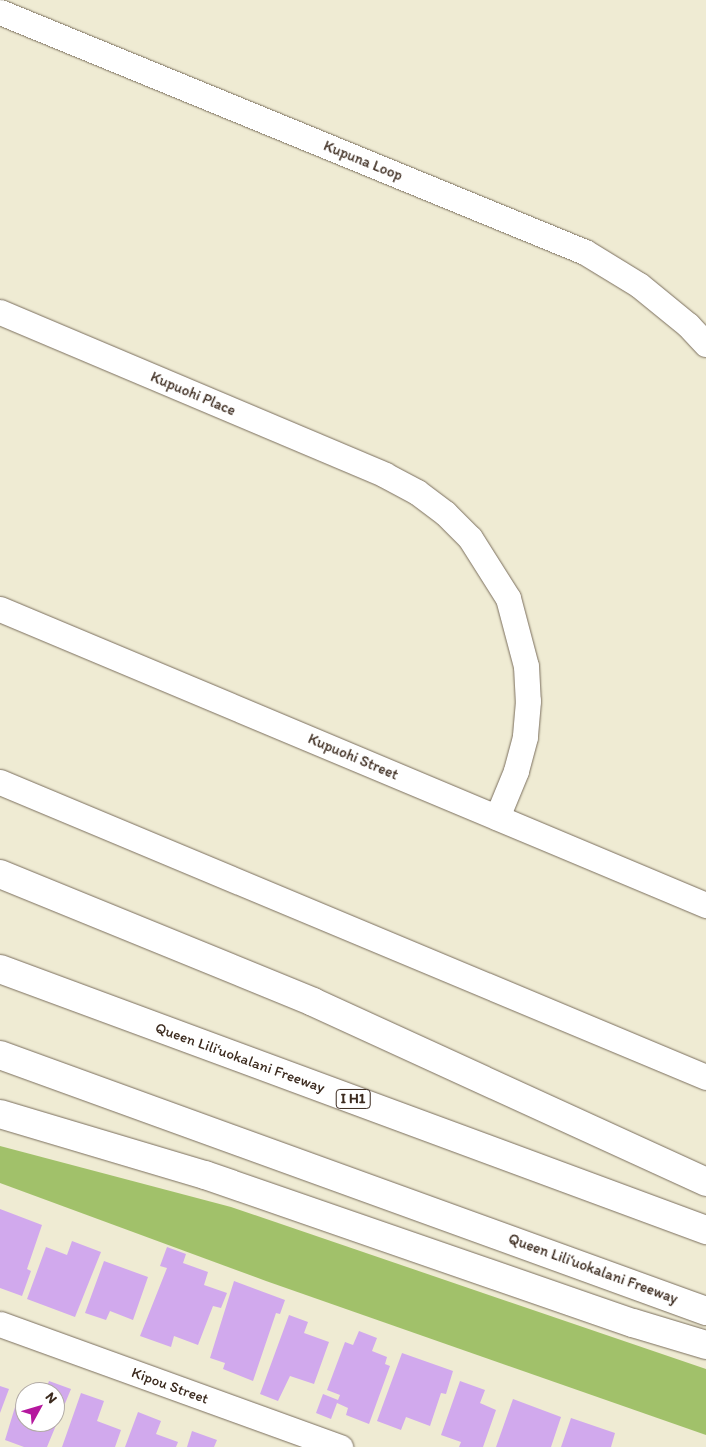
<!DOCTYPE html>
<html>
<head>
<meta charset="utf-8">
<style>
  body { margin:0 }
  #map { position:relative; width:706px; height:1447px; overflow:hidden; background:#efebd3; font-family:Itim,sans-serif }
  div>[style] { position:absolute }
  .green>* { inset:0; background:#a1c16a }
  .building>* { inset:0; background:#d1a9ed }
  .roads { filter:drop-shadow(0 0 1px #7a6e5d) drop-shadow(0 0 1px #7a6e5d) }
  .minor>* { height:25px; margin:-12.5px; padding:0 12.5px; transform-origin:12.5px; border-radius:12.5px; background:#fff }
  .highway>* { height:28px; margin:-14px; padding:0 14px; transform-origin:14px; border-radius:14px; background:#fff }
  span { translate:-50% -50%; white-space:nowrap; text-align:center; line-height:1.15; -webkit-text-stroke:5px #fff; paint-order:stroke }
  .shield-label span { padding:1px 4px; background:#fff; border:1px solid; border-radius:4px; -webkit-text-stroke-width:0 }
  .shield-label { font-size:14px; color:#3b2a1e; font-weight:700 }
  .street-label { font-size:15px; color:#3b2a1e }
  .north { position:absolute; left:15px; top:1382px; width:50px; height:50px; box-sizing:border-box; background:#fff; border:1px solid #b1aaa5; border-radius:50%; rotate:51deg; font-size:14px; font-weight:700; line-height:20px; text-align:center; color:#3b2a1e }
  .north::after { content:''; display:block; margin:auto; width:18px; height:22px; background:#b5179e; clip-path:polygon(50% 0,100% 100%,50% 72%,0 100%) }
</style>
</head>
<body>
<div id="map">
  <div class="green">
    <i style="clip-path:polygon(0 1146px,231px 1207px,706px 1369px,706px 1435px,266px 1281px,0 1183px)"></i>
  </div>
  <div class="building">
    <i style="clip-path:polygon(0 1209px,42px 1225px,27px 1269px,31px 1271px,22px 1296px,0 1288px)"></i>
    <i style="clip-path:polygon(72px 1241px,101px 1252px,75px 1317px,27px 1299px,46px 1247px,67px 1255px)"></i>
    <i style="clip-path:polygon(167px 1247px,186px 1254px,183px 1263px,208px 1272px,204px 1285px,227px 1293px,221px 1308px,213px 1306px,198px 1345px,174px 1336px,171px 1347px,140px 1336px,167px 1268px,160px 1266px)"></i>
    <i style="clip-path:polygon(104px 1261px,148px 1277px,133px 1320px,110px 1311px,106px 1320px,85px 1313px)"></i>
    <i style="clip-path:polygon(234px 1281px,285px 1300px,280px 1314px,276px 1313px,253px 1381px,223px 1369px,225px 1363px,210px 1358px)"></i>
    <i style="clip-path:polygon(289px 1315px,308px 1322px,304px 1333px,329px 1342px,314px 1384px,290px 1376px,278px 1401px,260px 1394px)"></i>
    <i style="clip-path:polygon(359px 1331px,377px 1338px,372px 1351px,387px 1357px,385px 1364px,390px 1366px,369px 1424px,346px 1415px,348px 1408px,337px 1403px,331px 1419px,316px 1413px,323px 1394px,338px 1400px,340px 1395px,327px 1390px,345px 1342px,353px 1345px)"></i>
    <i style="clip-path:polygon(402px 1353px,453px 1371px,446px 1394px,441px 1393px,430px 1426px,406px 1417px,401px 1430px,377px 1421px)"></i>
    <i style="clip-path:polygon(49px 1381px,71px 1389px,47px 1447px,24px 1447px,5px 1440px,19px 1394px,25px 1396px,25px 1422px,55px 1422px,55px 1392px,45px 1392px)"></i>
    <i style="clip-path:polygon(460px 1381px,485px 1390px,480px 1403px,496px 1410px,483px 1447px,459px 1447px,461px 1442px,441px 1435px)"></i>
    <i style="clip-path:polygon(0 1386px,9px 1389px,0 1413px)"></i>
    <i style="clip-path:polygon(81px 1393px,104px 1401px,97px 1421px,121px 1430px,115px 1447px,62px 1447px)"></i>
    <i style="clip-path:polygon(513px 1399px,561px 1417px,551px 1447px,496px 1447px)"></i>
    <i style="clip-path:polygon(138px 1412px,161px 1421px,156px 1434px,178px 1442px,176px 1447px,125px 1447px)"></i>
    <i style="clip-path:polygon(571px 1418px,615px 1433px,611px 1447px,561px 1447px)"></i>
    <i style="clip-path:polygon(192px 1431px,217px 1440px,214px 1447px,187px 1447px)"></i>
  </div>
  <div class="roads">
    <div class="minor">
      <i style="left:0;top:12px;width:632px;rotate:22.31deg"></i>
      <i style="left:585px;top:252px;width:63px;rotate:31.4deg"></i>
      <i style="left:639px;top:285px;width:63px;rotate:39.2deg"></i>
      <i style="left:688px;top:325px;width:26px;rotate:47deg"></i>
      <i style="left:0;top:312px;width:418px;rotate:22.9deg"></i>
      <i style="left:385px;top:475px;width:36px;rotate:28deg"></i>
      <i style="left:417px;top:492px;width:35px;rotate:37deg"></i>
      <i style="left:445px;top:513px;width:35px;rotate:45deg"></i>
      <i style="left:470px;top:538px;width:71px;rotate:57.7deg"></i>
      <i style="left:508px;top:598px;width:70px;rotate:75.2deg"></i>
      <i style="left:526px;top:666px;width:35px;rotate:87deg"></i>
      <i style="left:528px;top:701px;width:36px;rotate:95deg"></i>
      <i style="left:525px;top:737px;width:35px;rotate:105deg"></i>
      <i style="left:516px;top:771px;width:50px;rotate:112.4deg"></i>
      <i style="left:0;top:609px;width:766px;rotate:22.75deg"></i>
      <i style="left:0;top:782px;width:765px;rotate:22.68deg"></i>
      <i style="left:0;top:1324px;width:362px;rotate:19.9deg"></i>
    </div>
    <div class="highway">
      <i style="left:0;top:874px;width:338px;rotate:22.2deg"></i>
      <i style="left:313px;top:1002px;width:432px;rotate:24.6deg"></i>
      <i style="left:0;top:969px;width:753px;rotate:20.29deg"></i>
      <i style="left:0;top:1055px;width:751px;rotate:19.93deg"></i>
      <i style="left:0;top:1114px;width:214px;rotate:16.6deg"></i>
      <i style="left:205px;top:1175px;width:453px;rotate:19.1deg"></i>
      <i style="left:633px;top:1323px;width:76px;rotate:16.8deg"></i>
    </div>
  </div>
  <div class="shield-label">
    <span style="left:353px;top:1099px">I H1</span>
  </div>
  <div class="street-label">
    <span style="left:363px;top:161px;rotate:22deg">Kupuna Loop</span>
    <span style="left:193px;top:394px;rotate:23deg">Kupuohi Place</span>
    <span style="left:353px;top:757px;rotate:23deg">Kupuohi Street</span>
    <span style="left:240px;top:1058px;rotate:20deg">Queen Liliʻuokalani Freeway</span>
    <span style="left:593px;top:1269px;rotate:20deg">Queen Liliʻuokalani Freeway</span>
    <span style="left:170px;top:1386px;rotate:20deg">Kipou Street</span>
  </div>
  <div class="north">N</div>
</div>
</body>
</html>
